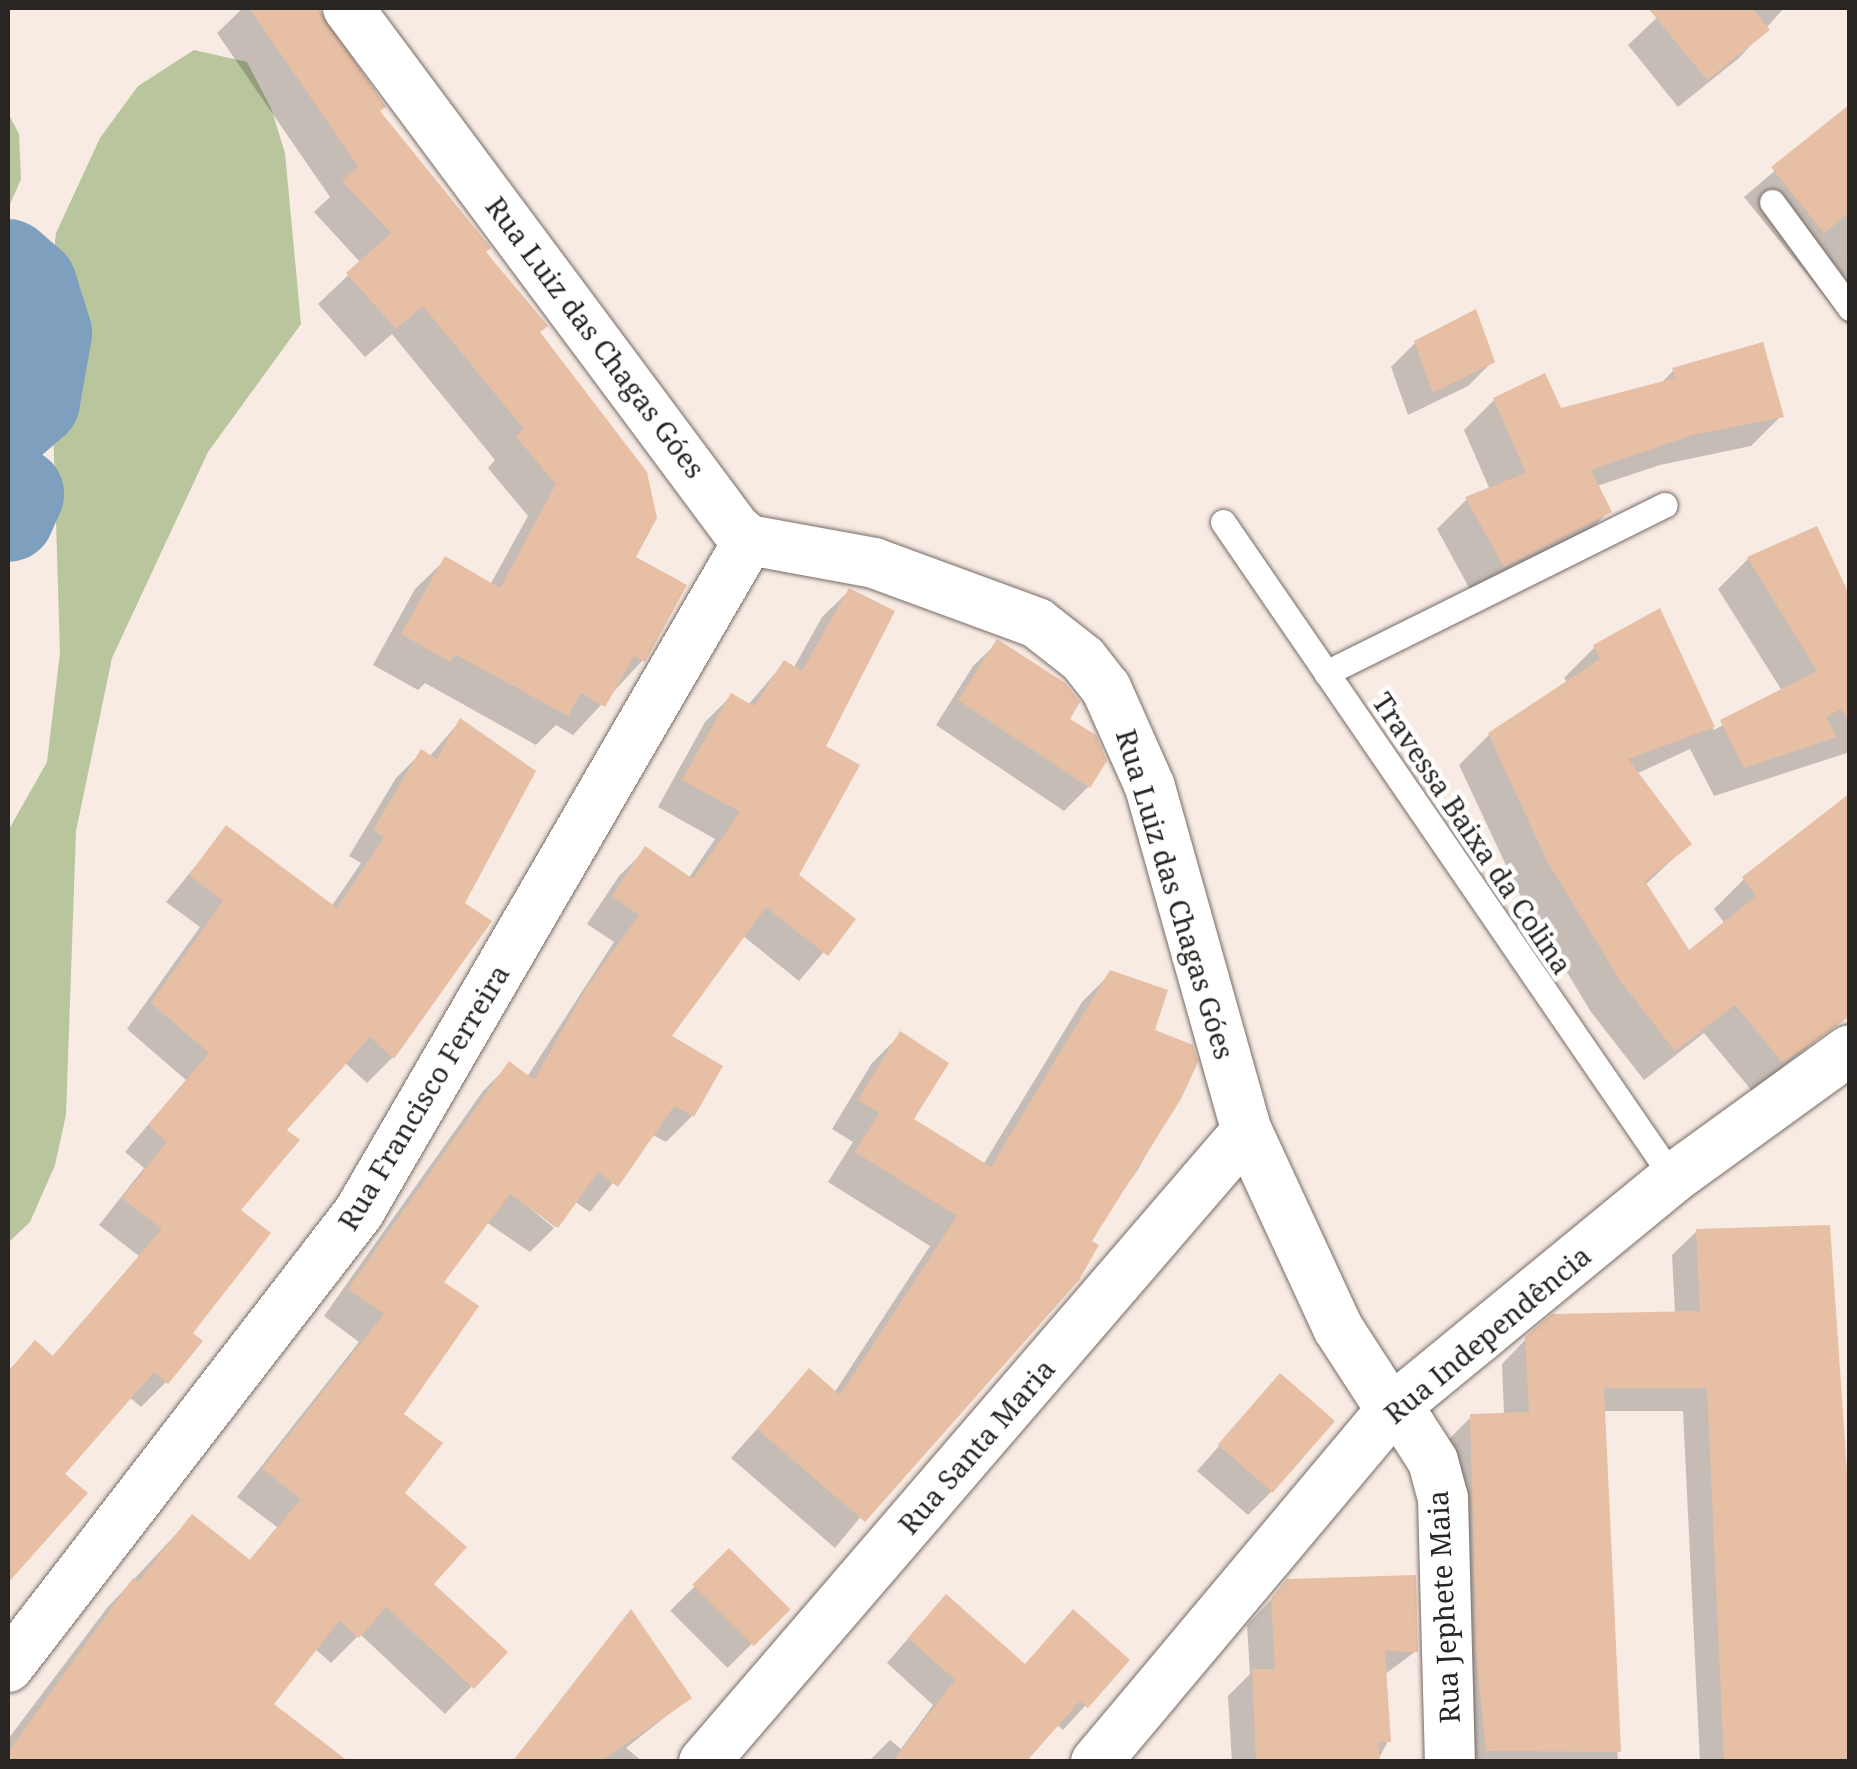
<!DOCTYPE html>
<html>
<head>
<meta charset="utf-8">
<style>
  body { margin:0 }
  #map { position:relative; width:1857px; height:1769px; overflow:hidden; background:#f8ebe4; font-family:"Noto Serif",serif }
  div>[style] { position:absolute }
  .forest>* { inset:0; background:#b9c59c }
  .shadow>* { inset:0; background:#0003; transform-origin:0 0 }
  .river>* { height:92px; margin:-46px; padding:0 46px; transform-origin:46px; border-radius:46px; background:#7e9fbe }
  .building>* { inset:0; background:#e7bfa5; transform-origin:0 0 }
  .roads { filter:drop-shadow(0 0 2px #766c65) drop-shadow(0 0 2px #766c65) }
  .lane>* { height:25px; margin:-12.5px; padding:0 12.5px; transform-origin:12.5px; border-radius:12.5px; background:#fff }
  .street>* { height:50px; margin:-25px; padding:0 25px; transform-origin:25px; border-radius:25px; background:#fff }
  span { translate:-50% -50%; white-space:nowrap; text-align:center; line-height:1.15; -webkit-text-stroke:9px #fff; paint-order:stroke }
  .street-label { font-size:28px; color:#292522 }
  .frame { position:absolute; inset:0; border:10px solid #292522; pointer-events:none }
</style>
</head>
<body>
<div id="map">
  <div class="forest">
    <i style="clip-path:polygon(194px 50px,247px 62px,271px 108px,285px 153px,301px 324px,208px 452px,112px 658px,76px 831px,66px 1115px,55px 1165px,30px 1222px,8px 1243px,8px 831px,47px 762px,60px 653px,49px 291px,56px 233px,100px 138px,138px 86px)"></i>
    <i style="clip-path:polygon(8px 113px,19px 134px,21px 179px,8px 209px)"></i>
  </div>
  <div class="shadow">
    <i style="clip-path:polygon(243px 8px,313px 8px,378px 112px,538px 333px,632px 558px,643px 660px,573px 735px,556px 725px,536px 745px,425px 683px,418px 690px,373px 665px,415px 589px,445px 560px,490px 585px,528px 516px,488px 468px,495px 460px,392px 334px,365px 357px,318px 304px,361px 263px,314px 212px,330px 197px,217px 33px)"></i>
    <i style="clip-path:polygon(1667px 8px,1784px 8px,1739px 58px,1678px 107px,1628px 45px)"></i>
    <i style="clip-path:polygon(1834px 120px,1850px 140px,1850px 328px,1744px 197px)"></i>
    <i style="clip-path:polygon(1415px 343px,1492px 362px,1468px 386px,1408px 415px,1391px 367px)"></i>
    <i style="clip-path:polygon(1673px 371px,1781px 416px,1751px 446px,1660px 465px,1597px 486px,1609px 511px,1579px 542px,1473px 595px,1437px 529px,1467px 499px,1490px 490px,1464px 430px,1494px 400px,1560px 411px,1659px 385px)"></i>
    <i style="clip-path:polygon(1816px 529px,1850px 600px,1850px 752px,1714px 796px,1690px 749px,1636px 774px,1689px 844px,1645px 885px,1689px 953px,1725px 924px,1714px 909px,1744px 879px,1850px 1014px,1752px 1091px,1704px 1033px,1644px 1080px,1591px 1012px,1518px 891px,1459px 765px,1489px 735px,1568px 684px,1564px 678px,1595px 647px,1658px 611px,1714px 730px,1782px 691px,1718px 589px,1748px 559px)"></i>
    <i style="clip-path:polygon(849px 591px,796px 876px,852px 919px,799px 981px,742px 935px,668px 1037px,692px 1116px,666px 1142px,651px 1134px,590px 1212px,574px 1201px,555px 1227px,502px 1185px,554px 1228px,530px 1252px,486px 1222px,441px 1283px,401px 1414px,402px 1493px,431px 1584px,505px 1652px,445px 1714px,360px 1634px,331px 1663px,314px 1648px,270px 1705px,345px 1762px,8px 1762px,8px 1739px,107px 1608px,192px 1517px,248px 1562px,277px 1527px,237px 1497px,359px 1342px,324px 1316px,483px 1091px,509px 1065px,527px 1077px,614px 942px,587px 924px,619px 876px,645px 850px,688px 879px,715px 839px,658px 807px,705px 722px,731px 696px,748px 705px,784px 663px,793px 669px,822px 617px)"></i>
    <i style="clip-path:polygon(998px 642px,1066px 720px,1088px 787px,1064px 811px,936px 725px,973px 666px)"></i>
    <i style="clip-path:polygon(460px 721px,462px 904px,488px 921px,392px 1058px,367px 1083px,344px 1062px,284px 1131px,238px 1210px,166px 1382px,141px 1407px,129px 1397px,61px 1474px,84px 1494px,8px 1579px,8px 1371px,35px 1343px,51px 1358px,139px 1256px,99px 1225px,144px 1168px,125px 1152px,186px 1080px,127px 1029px,200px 927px,166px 902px,226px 829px,331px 907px,361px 863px,349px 856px,396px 778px,421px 753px,429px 757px)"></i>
    <i style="clip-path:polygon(1111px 973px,1152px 1032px,1195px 1062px,1139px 1168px,1088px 1241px,835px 1548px,731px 1458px,809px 1371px,834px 1393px,930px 1246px,828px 1182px,853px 1142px,832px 1129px,872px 1063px,900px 1035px,910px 1120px,983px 1165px,1082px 1002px)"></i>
    <i style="clip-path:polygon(1828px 1228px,1850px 1638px,1850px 1762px,1700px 1762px,1683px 1411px,1602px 1411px,1618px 1762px,1461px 1762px,1447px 1441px,1471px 1417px,1504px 1415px,1502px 1364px,1526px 1339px,1675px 1314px,1672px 1255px,1697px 1231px)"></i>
    <i style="clip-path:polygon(1280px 1377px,1272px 1491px,1248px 1515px,1197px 1471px)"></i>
    <i style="left:729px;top:1552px;width:81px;height:83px;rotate:45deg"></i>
    <i style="clip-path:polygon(1288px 1582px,1416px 1651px,1384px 1675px,1388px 1741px,1377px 1762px,1232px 1762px,1228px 1696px,1250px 1674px,1247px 1625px)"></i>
    <i style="clip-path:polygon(631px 1613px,689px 1698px,626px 1748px,643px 1762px,515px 1762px)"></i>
    <i style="clip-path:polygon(923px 1621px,1024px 1666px,1126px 1661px,1063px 1730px,1056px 1724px,1023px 1762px,868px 1762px,890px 1740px,901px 1749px,933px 1705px,887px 1663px)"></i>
  </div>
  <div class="river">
    <i style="left:8px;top:265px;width:30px;rotate:41deg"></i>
    <i style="left:31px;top:285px;width:50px;rotate:72.6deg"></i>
    <i style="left:46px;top:333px;width:69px;rotate:100deg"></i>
    <i style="left:34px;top:401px;width:35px;rotate:139deg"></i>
    <i style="left:8px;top:495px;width:10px;rotate:-6deg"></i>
    <i style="left:18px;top:494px;width:24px;rotate:114deg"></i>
  </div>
  <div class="building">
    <i style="clip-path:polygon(249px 8px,318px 8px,386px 107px,380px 111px,491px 248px,486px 252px,548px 326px,540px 332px,647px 472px,657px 518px,636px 557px,687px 585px,645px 662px,634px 656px,605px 707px,581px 693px,568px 716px,455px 654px,450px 662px,401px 634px,445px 556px,500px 588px,556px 484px,516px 437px,524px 429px,423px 306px,396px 329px,346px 273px,391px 233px,342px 181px,358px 166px)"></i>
    <i style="clip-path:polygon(1648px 8px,1752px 8px,1770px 30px,1707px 80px)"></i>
    <i style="clip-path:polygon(1850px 104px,1850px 212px,1824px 233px,1771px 167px)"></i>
    <i style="clip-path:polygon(1476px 309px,1495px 362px,1433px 393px,1414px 341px)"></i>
    <i style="clip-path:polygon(1763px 342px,1784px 417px,1692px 435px,1591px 470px,1612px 512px,1504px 567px,1465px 497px,1526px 473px,1493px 398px,1545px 373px,1561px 408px,1675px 378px,1672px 368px)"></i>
    <i style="clip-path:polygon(1817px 526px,1850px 596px,1850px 723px,1841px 709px,1826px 717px,1837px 737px,1744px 768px,1720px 720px,1817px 671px,1747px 557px)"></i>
    <i style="clip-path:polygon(849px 588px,895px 611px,826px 746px,860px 765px,799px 875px,856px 919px,828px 956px,766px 907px,672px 1036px,723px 1066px,694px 1117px,674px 1106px,618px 1187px,598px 1172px,558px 1228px,510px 1194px,444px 1282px,479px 1306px,404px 1414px,443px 1443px,405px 1493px,467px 1547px,434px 1584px,508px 1652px,474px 1689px,386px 1607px,359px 1638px,339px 1621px,274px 1704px,349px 1762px,8px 1762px,8px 1752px,133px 1578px,138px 1582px,192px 1514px,250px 1560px,301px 1499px,262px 1469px,384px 1314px,348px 1289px,509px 1061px,534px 1080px,587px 987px,639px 915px,612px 896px,645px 846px,693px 879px,740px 812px,682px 780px,731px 693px,754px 706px,784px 660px,802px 671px)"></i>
    <i style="clip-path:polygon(1660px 608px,1715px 727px,1628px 759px,1692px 844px,1645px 881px,1689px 950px,1756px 896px,1742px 877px,1850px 793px,1850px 1016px,1783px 1063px,1735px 1005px,1675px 1051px,1621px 982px,1547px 861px,1488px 733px,1600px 659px,1593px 645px)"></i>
    <i style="clip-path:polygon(997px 639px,1065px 683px,1080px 702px,1070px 719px,1096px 735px,1107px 761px,1090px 788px,958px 700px)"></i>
    <i style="clip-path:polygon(460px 718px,536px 771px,465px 903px,492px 921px,394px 1059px,370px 1037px,287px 1130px,300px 1140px,241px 1210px,271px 1233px,193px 1333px,203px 1341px,168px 1384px,154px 1372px,65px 1474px,88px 1493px,8px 1583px,8px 1372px,35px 1340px,53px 1356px,162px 1229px,122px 1198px,167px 1142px,148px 1125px,209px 1053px,151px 1003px,223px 901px,189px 875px,226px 825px,337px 908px,384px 837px,373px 830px,421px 749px,437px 759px)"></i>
    <i style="clip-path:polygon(1110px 970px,1168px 990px,1155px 1030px,1193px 1045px,1198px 1062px,1181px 1099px,1092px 1241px,1099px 1245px,1079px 1280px,865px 1522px,757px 1429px,809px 1368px,840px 1395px,957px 1216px,855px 1152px,879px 1113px,858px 1100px,900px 1031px,949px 1063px,914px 1119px,991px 1167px)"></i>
    <i style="clip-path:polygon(1830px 1225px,1847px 1470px,1850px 1762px,1724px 1762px,1707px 1388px,1604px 1388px,1621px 1752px,1486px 1751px,1476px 1652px,1470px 1414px,1529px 1412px,1525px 1337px,1552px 1314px,1700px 1311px,1696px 1229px)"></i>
    <i style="left:1280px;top:1373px;width:73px;height:95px;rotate:41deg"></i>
    <i style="left:729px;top:1548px;width:87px;height:52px;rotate:45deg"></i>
    <i style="clip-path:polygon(1416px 1575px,1418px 1652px,1385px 1651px,1391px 1742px,1378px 1742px,1380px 1762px,1256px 1762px,1252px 1669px,1275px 1669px,1271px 1599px,1287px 1579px)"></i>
    <i style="clip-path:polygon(946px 1594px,1025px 1664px,1073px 1609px,1130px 1660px,1088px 1708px,1080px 1701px,1026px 1762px,892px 1762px,955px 1680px,908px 1638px)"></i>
    <i style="clip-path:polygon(631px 1609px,692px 1698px,600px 1762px,512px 1762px)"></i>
  </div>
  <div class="roads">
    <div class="lane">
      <i style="left:1772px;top:202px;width:132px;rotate:53.7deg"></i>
      <i style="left:1223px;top:522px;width:796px;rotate:55.55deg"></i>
      <i style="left:1326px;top:673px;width:378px;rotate:-26.4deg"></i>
    </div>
    <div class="street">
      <i style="left:348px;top:8px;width:648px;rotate:53.34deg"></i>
      <i style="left:735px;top:528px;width:18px;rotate:41deg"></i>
      <i style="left:749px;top:540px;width:127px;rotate:10.4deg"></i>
      <i style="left:874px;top:563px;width:174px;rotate:20.2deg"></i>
      <i style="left:1037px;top:623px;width:58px;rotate:38deg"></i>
      <i style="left:1083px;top:659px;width:37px;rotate:52deg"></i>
      <i style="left:1106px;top:688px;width:108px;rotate:66deg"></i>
      <i style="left:1150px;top:787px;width:357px;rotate:74.3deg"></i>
      <i style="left:1247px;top:1131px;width:217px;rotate:65.2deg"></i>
      <i style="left:1338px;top:1328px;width:98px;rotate:57.1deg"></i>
      <i style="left:1391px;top:1410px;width:26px;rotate:40deg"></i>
      <i style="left:1411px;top:1427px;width:40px;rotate:57.1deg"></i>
      <i style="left:1433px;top:1461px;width:38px;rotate:75deg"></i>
      <i style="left:1443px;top:1498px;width:264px;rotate:88.5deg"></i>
      <i style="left:8px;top:1667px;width:575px;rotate:-52.35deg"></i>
      <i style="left:359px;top:1212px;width:777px;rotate:-59.87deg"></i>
      <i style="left:704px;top:1762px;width:832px;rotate:-49.29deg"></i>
      <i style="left:1096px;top:1762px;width:459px;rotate:-50deg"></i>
      <i style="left:1391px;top:1410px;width:365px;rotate:-39.4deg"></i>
      <i style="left:1673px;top:1178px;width:218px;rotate:-35.9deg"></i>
    </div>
  </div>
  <div class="street-label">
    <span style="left:596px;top:337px;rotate:53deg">Rua Luiz das Chagas Góes</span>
    <span style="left:1473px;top:833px;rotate:56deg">Travessa Baixa da Colina</span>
    <span style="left:1176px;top:894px;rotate:73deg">Rua Luiz das Chagas Góes</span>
    <span style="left:423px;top:1097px;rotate:-59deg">Rua Francisco Ferreira</span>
    <span style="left:1487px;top:1334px;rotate:-40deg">Rua Independência</span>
    <span style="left:976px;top:1446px;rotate:-49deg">Rua Santa Maria</span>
    <span style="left:1443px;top:1607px;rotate:-93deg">Rua Jephete Maia</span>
  </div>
  <div class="frame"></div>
</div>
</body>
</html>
